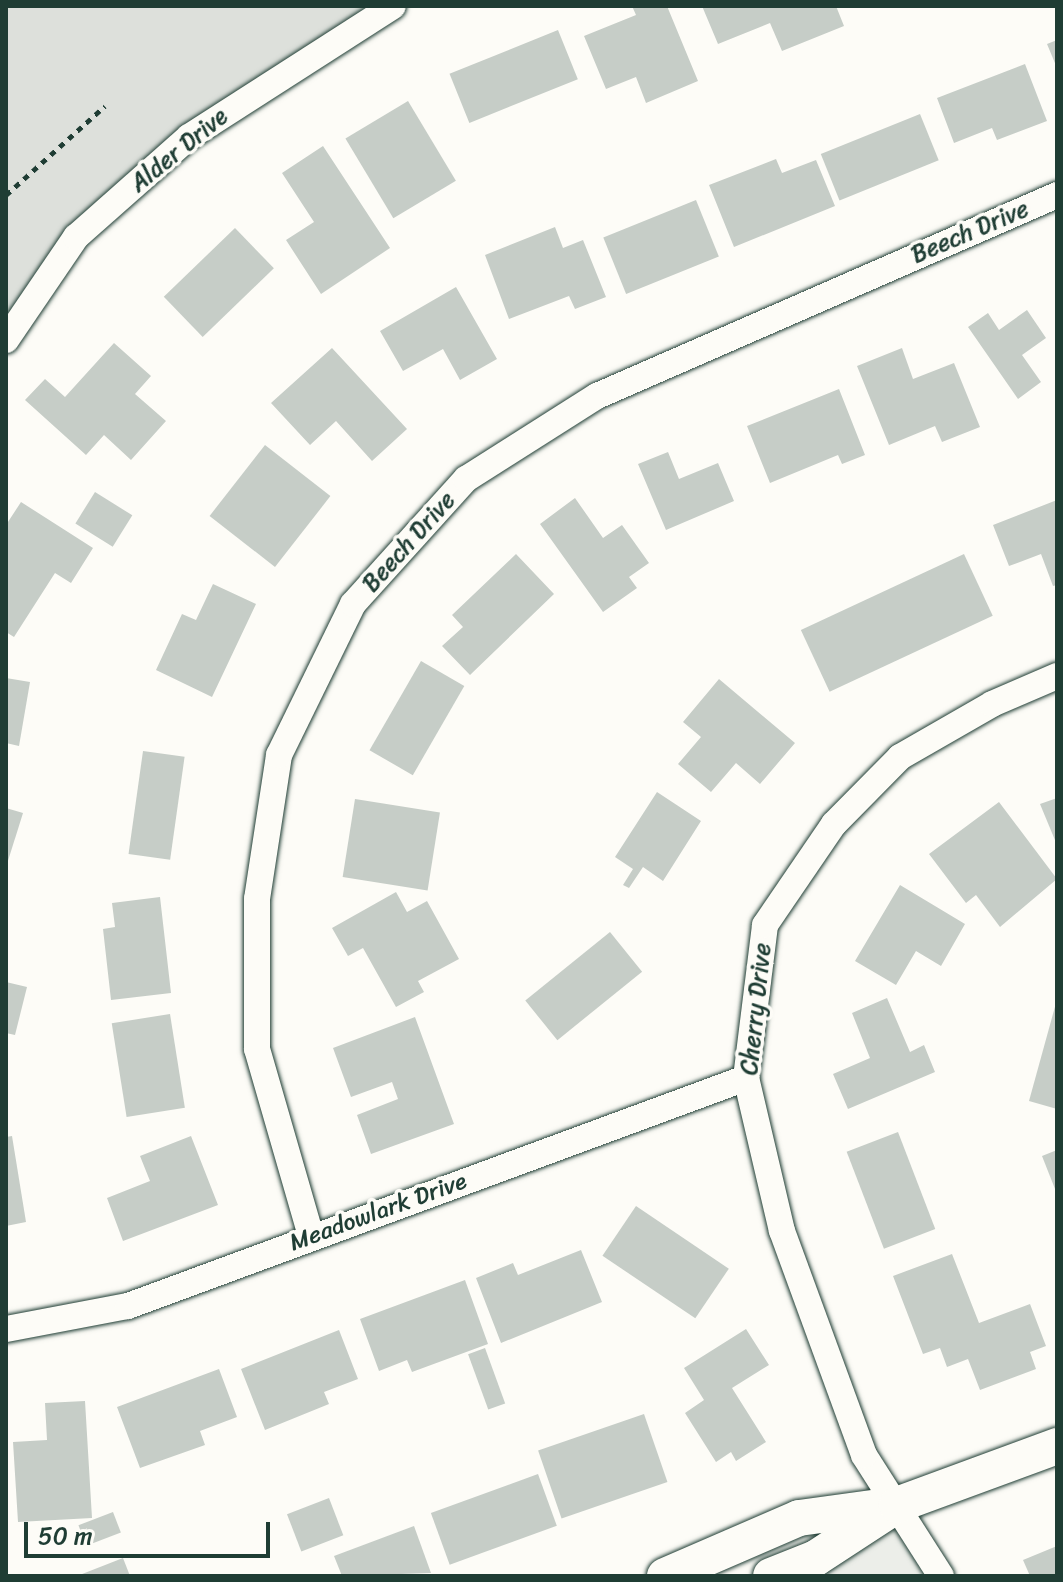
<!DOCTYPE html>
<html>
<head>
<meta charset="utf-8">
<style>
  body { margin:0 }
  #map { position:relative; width:1063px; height:1582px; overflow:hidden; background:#fdfcf7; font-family:Sriracha,sans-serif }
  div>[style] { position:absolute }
  .built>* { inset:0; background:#eceee9 }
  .green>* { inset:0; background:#dde0db }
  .building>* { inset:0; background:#c6cdc7; transform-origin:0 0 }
  .path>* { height:5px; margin-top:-2.5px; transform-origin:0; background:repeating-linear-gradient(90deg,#1f3d34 0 6px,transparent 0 12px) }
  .roads { filter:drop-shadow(0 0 2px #1f3d34) drop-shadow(0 0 2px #1f3d34) }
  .street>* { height:26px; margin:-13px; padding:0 13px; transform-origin:13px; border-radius:13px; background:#fdfcf7 }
  .secondary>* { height:36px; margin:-18px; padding:0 18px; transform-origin:18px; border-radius:18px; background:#fdfcf7 }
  span { translate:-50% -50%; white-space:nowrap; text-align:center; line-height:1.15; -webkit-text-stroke:7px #fdfcf7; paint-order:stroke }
  .street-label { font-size:24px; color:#1f3d34 }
  .frame { position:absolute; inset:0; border:8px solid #1f3d34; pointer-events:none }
  .scale { position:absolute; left:24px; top:1522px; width:246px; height:36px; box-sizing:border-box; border:4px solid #1f3d34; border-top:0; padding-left:10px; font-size:24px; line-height:28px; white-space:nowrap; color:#1f3d34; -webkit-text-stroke:6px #fdfcf7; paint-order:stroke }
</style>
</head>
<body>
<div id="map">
  <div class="built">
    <i style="clip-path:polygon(897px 1505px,940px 1576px,771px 1576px)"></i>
  </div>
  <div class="green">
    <i style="clip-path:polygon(6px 6px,393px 6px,353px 27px,76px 237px,6px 346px)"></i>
  </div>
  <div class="building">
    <i style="clip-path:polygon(632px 6px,667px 6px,698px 81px,646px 103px,636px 77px,606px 89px,584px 36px,636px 15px)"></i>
    <i style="clip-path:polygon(702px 6px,836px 6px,844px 26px,782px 51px,770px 23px,718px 44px)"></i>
    <i style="left:558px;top:30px;width:53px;height:117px;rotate:68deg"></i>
    <i style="clip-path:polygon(1057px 40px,1057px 68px,1047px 44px)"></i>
    <i style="clip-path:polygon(1025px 64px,1047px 121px,997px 140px,992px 128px,954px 143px,937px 98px)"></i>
    <i style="left:408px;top:101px;width:93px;height:73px;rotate:59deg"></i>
    <i style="left:920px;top:114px;width:50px;height:107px;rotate:68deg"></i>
    <i style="clip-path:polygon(323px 146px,390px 248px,321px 294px,286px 240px,314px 222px,282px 173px)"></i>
    <i style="clip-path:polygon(776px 159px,782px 173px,816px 160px,835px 206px,734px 247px,709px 185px)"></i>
    <i style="left:696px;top:200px;width:61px;height:100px;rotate:68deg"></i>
    <i style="clip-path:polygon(555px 227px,563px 248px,583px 240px,606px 297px,575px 309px,569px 296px,509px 319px,485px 255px)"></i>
    <i style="left:235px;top:228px;width:56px;height:99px;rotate:46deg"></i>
    <i style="clip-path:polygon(456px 287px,497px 359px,460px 380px,443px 349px,403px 371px,380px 331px)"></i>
    <i style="clip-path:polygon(1027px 310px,1046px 338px,1022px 355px,1041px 382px,1018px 399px,968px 327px,988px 313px,999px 330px)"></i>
    <i style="clip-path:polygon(114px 343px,151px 376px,135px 394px,166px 421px,131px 460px,104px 435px,86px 455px,25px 400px,45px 379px,65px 397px)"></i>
    <i style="clip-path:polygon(332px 348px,407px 429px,372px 461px,336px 421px,310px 445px,271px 403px)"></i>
    <i style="clip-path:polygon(902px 348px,913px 379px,954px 363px,980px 427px,942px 442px,935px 426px,889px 445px,857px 366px)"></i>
    <i style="clip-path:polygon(839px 389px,865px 455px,842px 464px,838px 455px,770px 483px,747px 426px)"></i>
    <i style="left:265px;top:445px;width:83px;height:90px;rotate:38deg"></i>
    <i style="clip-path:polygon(668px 452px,679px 479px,718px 463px,734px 501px,666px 530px,638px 464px)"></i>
    <i style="left:95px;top:492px;width:44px;height:37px;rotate:32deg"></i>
    <i style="clip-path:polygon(575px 498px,603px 538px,622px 525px,649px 563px,629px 577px,637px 588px,603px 612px,540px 524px)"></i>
    <i style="clip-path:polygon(1057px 500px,1057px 585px,1053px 586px,1041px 554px,1009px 566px,993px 525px)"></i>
    <i style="clip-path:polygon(21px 502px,93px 548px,71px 583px,55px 573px,14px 637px,6px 632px,6px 525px)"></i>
    <i style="clip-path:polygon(516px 554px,554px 594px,470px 675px,442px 646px,463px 627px,452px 615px)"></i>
    <i style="left:964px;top:554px;width:68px;height:180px;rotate:65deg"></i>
    <i style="clip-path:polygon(213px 584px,256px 604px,212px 697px,156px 670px,182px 614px,196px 620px)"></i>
    <i style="left:421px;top:661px;width:50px;height:103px;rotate:30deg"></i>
    <i style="clip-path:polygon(6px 678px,30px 682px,19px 746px,6px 743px)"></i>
    <i style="clip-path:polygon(719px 679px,795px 743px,760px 784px,736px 763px,711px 792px,678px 764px,701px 737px,683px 722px)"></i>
    <i style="left:143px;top:751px;width:42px;height:104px;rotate:8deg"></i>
    <i style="clip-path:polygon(657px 792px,701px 821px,663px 881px,643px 867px,629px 888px,623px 885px,633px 869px,615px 857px)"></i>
    <i style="clip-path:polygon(1057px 798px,1057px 845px,1040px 804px)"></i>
    <i style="left:355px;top:799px;width:86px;height:79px;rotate:9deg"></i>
    <i style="clip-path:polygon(999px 802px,1057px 879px,1000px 927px,976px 895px,966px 903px,929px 854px)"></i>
    <i style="clip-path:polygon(6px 808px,23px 813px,7px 864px,6px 864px)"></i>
    <i style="clip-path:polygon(900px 885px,965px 924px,941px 966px,916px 951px,896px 985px,855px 961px)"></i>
    <i style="clip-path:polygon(396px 892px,407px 912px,427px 901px,459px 959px,418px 981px,424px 992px,396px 1007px,363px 948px,348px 956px,332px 928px)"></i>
    <i style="clip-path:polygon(160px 897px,171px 993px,111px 1000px,103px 929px,115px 927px,112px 903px)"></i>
    <i style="left:610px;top:932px;width:51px;height:109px;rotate:51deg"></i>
    <i style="clip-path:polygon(6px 982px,27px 987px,15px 1035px,6px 1033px)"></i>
    <i style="clip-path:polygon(887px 998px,910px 1052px,924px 1045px,935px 1072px,848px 1109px,833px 1074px,870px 1058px,852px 1013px)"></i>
    <i style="clip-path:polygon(1056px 1003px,1057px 1003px,1057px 1109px,1029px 1101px)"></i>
    <i style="left:170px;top:1014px;width:95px;height:59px;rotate:81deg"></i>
    <i style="clip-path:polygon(415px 1017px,454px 1124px,371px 1154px,357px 1115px,398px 1099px,392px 1082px,351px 1097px,333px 1048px)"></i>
    <i style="left:898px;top:1132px;width:104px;height:55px;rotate:69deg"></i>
    <i style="clip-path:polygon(12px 1136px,26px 1222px,6px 1226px,6px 1137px)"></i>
    <i style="clip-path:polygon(191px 1136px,218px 1205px,123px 1241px,107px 1198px,150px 1181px,140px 1156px)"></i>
    <i style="clip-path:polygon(1057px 1150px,1057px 1194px,1042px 1156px)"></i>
    <i style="left:636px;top:1206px;width:112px;height:60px;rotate:34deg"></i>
    <i style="clip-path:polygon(581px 1250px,602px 1302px,501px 1343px,476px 1278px,513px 1263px,518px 1275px)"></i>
    <i style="clip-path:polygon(952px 1254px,979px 1323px,1030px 1304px,1046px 1346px,1030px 1352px,1036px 1369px,980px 1390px,968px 1359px,947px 1367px,940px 1348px,923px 1354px,893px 1276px)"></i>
    <i style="clip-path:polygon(465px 1280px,488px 1344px,412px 1372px,407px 1360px,379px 1371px,360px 1319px)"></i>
    <i style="clip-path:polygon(746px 1329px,769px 1365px,732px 1388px,766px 1442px,736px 1461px,731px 1452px,716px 1462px,685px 1413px,704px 1400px,684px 1368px)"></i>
    <i style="clip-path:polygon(339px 1330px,358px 1379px,324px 1392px,329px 1404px,265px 1430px,241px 1369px)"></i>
    <i style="left:485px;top:1348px;width:59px;height:18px;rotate:70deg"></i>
    <i style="clip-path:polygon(219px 1369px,237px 1417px,200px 1431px,205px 1445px,140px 1468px,117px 1407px)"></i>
    <i style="clip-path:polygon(85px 1401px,92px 1518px,18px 1522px,13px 1442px,47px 1440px,45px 1403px)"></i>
    <i style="left:644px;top:1414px;width:72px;height:112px;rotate:71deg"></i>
    <i style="left:538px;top:1474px;width:55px;height:114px;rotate:70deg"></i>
    <i style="left:329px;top:1498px;width:40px;height:45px;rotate:69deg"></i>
    <i style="left:113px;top:1512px;width:22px;height:37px;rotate:69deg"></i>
    <i style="clip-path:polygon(414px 1526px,431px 1573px,342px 1576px,334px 1556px)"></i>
    <i style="clip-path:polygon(1057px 1546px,1057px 1576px,1030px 1576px,1023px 1560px)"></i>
    <i style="clip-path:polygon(123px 1558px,130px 1576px,77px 1576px)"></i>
  </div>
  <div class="path">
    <i style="left:6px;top:195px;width:133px;rotate:-42deg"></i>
  </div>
  <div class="roads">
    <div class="street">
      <i style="left:6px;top:340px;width:125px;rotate:-55.8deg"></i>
      <i style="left:76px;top:237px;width:151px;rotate:-41.5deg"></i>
      <i style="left:189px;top:137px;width:242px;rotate:-32.7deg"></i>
      <i style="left:311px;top:1236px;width:195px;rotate:-106.1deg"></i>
      <i style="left:257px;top:1049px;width:150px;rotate:-90deg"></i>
      <i style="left:257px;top:899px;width:146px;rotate:-81.3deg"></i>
      <i style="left:279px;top:755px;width:168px;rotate:-63.9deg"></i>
      <i style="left:353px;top:604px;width:169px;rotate:-47.9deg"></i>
      <i style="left:466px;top:479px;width:155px;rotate:-32.4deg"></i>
      <i style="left:597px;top:396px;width:502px;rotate:-23.6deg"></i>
      <i style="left:6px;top:1329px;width:124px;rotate:-10.7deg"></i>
      <i style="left:128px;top:1306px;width:659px;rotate:-20.25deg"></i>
      <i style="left:941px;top:1576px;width:143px;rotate:-122.5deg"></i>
      <i style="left:864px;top:1455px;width:239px;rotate:-110.1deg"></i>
      <i style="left:782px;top:1231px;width:157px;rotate:-103.2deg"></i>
      <i style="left:746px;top:1078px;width:154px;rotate:-82.9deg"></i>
      <i style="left:765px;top:925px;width:122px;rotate:-55.7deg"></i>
      <i style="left:834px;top:824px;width:94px;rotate:-45.4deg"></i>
      <i style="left:900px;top:757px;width:106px;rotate:-29.9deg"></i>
      <i style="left:992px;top:704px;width:71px;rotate:-23.3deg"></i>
    </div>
    <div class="secondary">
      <i style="left:665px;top:1576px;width:146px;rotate:-23.4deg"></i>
      <i style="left:799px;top:1518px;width:90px;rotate:-7.7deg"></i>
      <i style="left:771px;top:1576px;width:48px;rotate:-21.8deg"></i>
      <i style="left:816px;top:1558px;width:97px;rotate:-33.2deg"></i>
      <i style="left:897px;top:1505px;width:171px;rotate:-20.2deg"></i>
    </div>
  </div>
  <div class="street-label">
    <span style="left:179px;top:150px;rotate:-39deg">Alder Drive</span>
    <span style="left:970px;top:232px;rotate:-23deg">Beech Drive</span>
    <span style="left:409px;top:542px;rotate:-48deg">Beech Drive</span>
    <span style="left:756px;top:1009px;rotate:-84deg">Cherry Drive</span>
    <span style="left:378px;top:1212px;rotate:-20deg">Meadowlark Drive</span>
  </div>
  <div class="frame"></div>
  <div class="scale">50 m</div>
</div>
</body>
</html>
